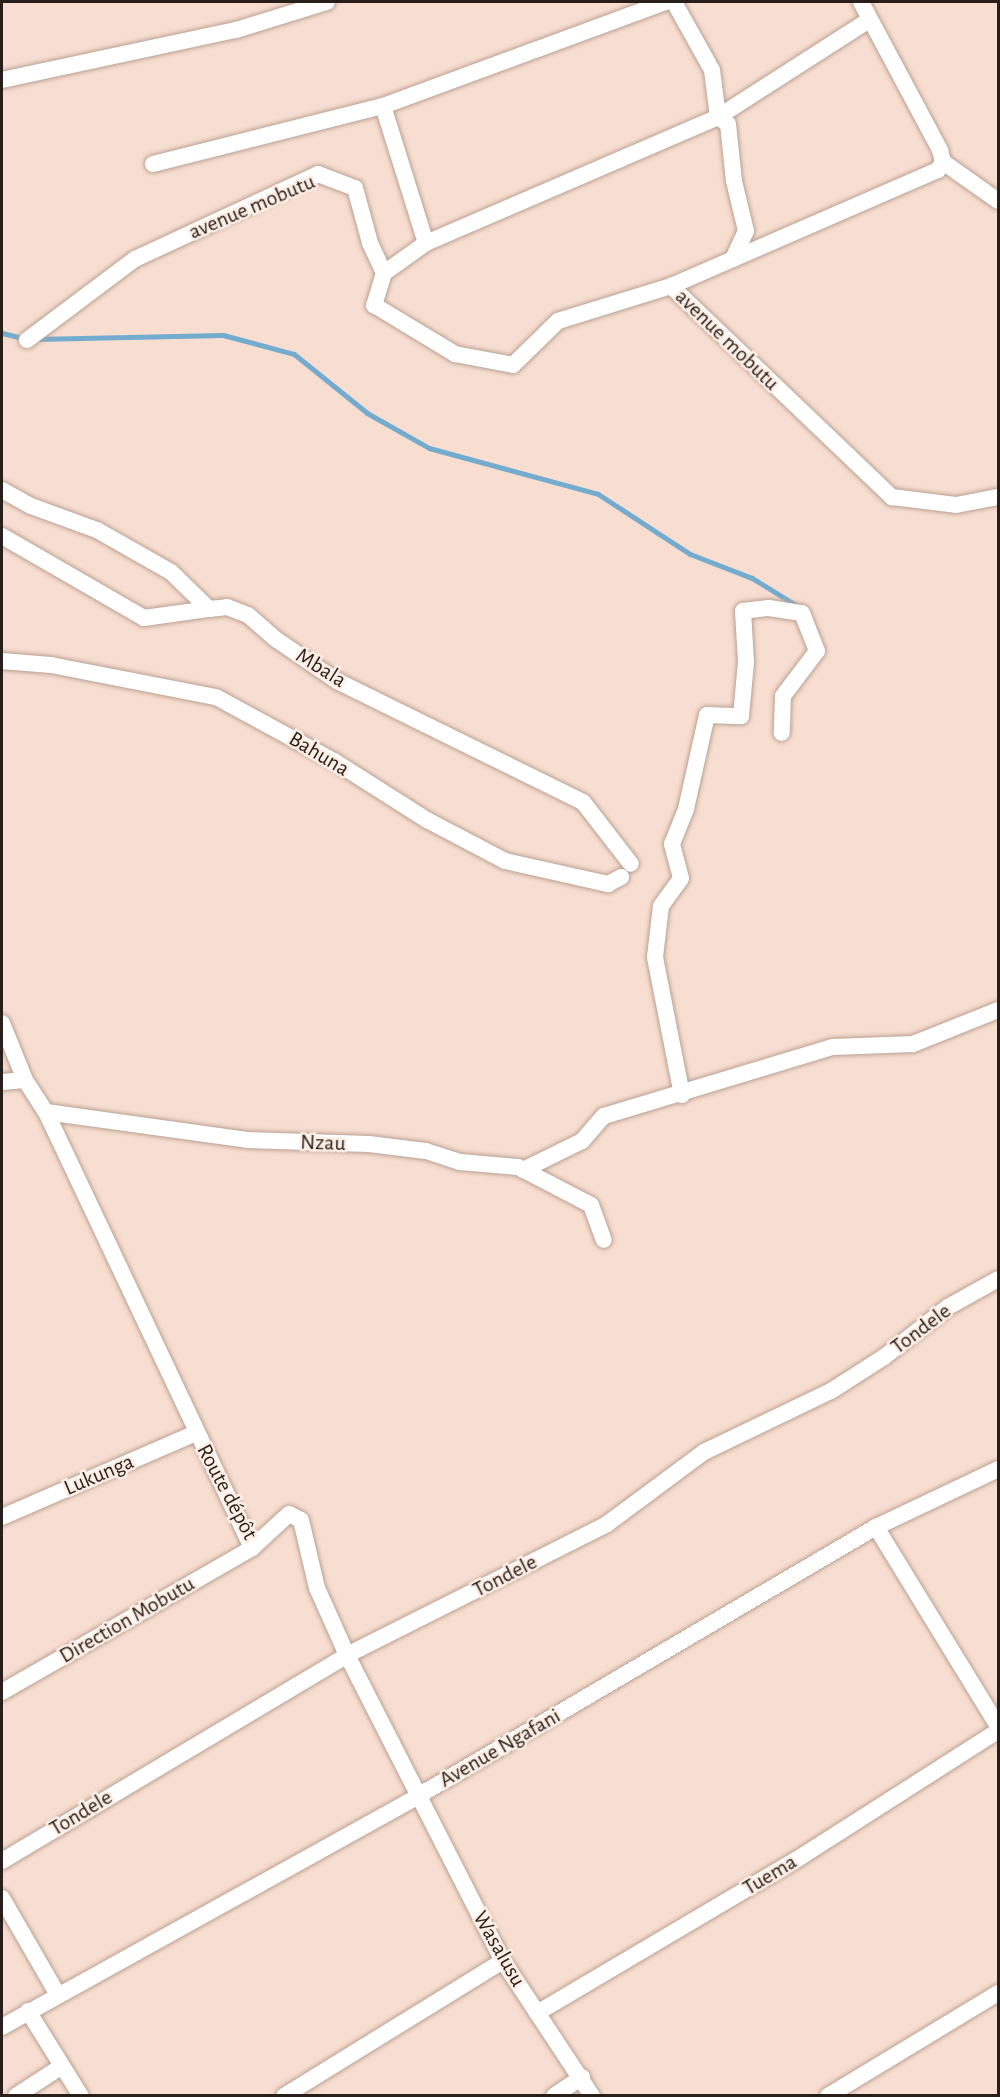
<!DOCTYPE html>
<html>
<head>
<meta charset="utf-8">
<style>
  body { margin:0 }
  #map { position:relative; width:1000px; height:2097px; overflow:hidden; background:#f8ded0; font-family:"Alegreya Sans",sans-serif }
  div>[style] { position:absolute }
  .stream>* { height:5px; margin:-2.5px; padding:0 2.5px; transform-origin:2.5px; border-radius:2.5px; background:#74accf }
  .roads { filter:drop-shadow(0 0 2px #b9a193) drop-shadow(0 0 2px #b9a193) }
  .minor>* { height:16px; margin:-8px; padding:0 8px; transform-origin:8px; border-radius:8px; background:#fff }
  span { translate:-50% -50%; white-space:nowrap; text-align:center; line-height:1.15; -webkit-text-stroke:5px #fdeee5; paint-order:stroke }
  .street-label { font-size:22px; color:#281f1a }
  .frame { position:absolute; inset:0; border:3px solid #281f1a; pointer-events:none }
</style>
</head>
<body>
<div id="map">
  <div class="stream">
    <i style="left:2px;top:333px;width:25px;rotate:14deg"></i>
    <i style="left:35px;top:339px;width:188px;rotate:-1.2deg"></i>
    <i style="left:223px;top:335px;width:73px;rotate:15deg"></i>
    <i style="left:294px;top:354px;width:94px;rotate:38.9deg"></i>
    <i style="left:367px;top:413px;width:71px;rotate:29.4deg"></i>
    <i style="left:429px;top:448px;width:175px;rotate:15.2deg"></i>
    <i style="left:598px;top:494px;width:110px;rotate:33.1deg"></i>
    <i style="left:690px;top:554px;width:66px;rotate:21.2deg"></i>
    <i style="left:752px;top:578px;width:55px;rotate:31.7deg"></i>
  </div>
  <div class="roads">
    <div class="minor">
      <i style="left:674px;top:2px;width:78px;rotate:60.8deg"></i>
      <i style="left:712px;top:70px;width:47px;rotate:82.7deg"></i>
      <i style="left:718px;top:117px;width:12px;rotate:35deg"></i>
      <i style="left:728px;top:124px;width:57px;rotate:84deg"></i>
      <i style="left:734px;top:181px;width:51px;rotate:76.5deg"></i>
      <i style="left:746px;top:231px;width:31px;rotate:115deg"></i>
      <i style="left:2px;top:80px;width:239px;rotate:-12.1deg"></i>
      <i style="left:236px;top:30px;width:95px;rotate:-17.1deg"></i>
      <i style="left:383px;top:106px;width:144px;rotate:72.6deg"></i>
      <i style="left:943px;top:162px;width:67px;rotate:35.3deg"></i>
      <i style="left:153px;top:164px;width:237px;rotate:-14.2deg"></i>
      <i style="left:383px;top:106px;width:301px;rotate:-20.2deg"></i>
      <i style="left:384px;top:273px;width:52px;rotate:-35.5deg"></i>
      <i style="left:426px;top:243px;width:318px;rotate:-23.3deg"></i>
      <i style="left:718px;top:117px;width:179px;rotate:-32.7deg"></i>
      <i style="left:671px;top:286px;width:291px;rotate:-23.5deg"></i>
      <i style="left:938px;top:170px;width:9px;rotate:-58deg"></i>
      <i style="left:943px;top:162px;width:12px;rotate:-104deg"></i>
      <i style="left:940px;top:150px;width:168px;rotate:-118.1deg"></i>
      <i style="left:27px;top:340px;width:135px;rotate:-36.9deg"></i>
      <i style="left:135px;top:259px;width:202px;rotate:-24.9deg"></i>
      <i style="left:318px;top:174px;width:40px;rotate:21deg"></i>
      <i style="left:355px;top:188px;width:57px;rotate:74.7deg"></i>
      <i style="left:370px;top:243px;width:33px;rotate:65deg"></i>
      <i style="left:384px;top:273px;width:34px;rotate:107deg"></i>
      <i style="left:374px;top:305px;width:95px;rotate:31.2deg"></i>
      <i style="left:455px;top:354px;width:59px;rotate:10.7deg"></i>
      <i style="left:513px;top:365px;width:63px;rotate:-44.4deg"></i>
      <i style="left:558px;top:321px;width:118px;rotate:-17.2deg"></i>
      <i style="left:671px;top:286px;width:306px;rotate:43.7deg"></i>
      <i style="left:892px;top:497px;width:64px;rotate:7.1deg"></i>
      <i style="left:956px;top:505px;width:43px;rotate:-10.8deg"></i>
      <i style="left:2px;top:490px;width:33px;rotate:29deg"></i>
      <i style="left:31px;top:506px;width:70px;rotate:20deg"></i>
      <i style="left:97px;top:530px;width:85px;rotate:29.6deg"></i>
      <i style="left:171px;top:572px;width:53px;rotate:44.2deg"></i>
      <i style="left:209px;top:609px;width:18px;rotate:-6deg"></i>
      <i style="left:227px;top:607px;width:22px;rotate:21deg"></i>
      <i style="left:248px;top:615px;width:38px;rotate:41deg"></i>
      <i style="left:277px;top:640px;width:73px;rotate:34.3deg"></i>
      <i style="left:337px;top:681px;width:274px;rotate:26.2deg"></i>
      <i style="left:583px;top:802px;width:78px;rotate:52.3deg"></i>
      <i style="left:2px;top:536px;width:164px;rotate:30deg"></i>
      <i style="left:144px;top:618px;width:66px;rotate:-7.9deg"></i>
      <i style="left:2px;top:661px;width:49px;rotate:4.7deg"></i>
      <i style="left:51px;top:665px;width:168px;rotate:11deg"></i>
      <i style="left:216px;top:697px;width:134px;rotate:28.5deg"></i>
      <i style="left:334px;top:761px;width:110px;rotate:32.4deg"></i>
      <i style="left:427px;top:820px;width:88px;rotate:27.7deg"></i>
      <i style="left:505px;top:861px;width:106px;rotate:12.6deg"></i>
      <i style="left:608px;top:884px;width:15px;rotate:-28deg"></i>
      <i style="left:2px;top:1023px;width:61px;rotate:68deg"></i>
      <i style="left:25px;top:1080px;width:38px;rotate:57deg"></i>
      <i style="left:46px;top:1112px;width:203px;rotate:7.9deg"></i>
      <i style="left:247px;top:1140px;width:122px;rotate:1.9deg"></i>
      <i style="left:369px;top:1144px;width:57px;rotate:7deg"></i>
      <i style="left:426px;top:1151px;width:36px;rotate:18deg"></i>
      <i style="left:460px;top:1162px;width:58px;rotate:4.9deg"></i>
      <i style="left:518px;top:1167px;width:82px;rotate:27.5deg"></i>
      <i style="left:591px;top:1205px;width:37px;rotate:70deg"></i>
      <i style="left:2px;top:1082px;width:23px;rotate:-5deg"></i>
      <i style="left:682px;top:1095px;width:141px;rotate:-101.1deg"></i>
      <i style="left:655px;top:957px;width:51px;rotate:-83.3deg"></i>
      <i style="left:661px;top:906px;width:34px;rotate:-54deg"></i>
      <i style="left:681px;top:878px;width:35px;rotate:-105deg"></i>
      <i style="left:672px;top:844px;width:38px;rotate:-68deg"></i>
      <i style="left:686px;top:809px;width:96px;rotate:-77.4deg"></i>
      <i style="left:707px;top:715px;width:34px;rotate:2deg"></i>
      <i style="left:741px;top:716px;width:54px;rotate:-84.7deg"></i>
      <i style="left:746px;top:662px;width:51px;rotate:-93.4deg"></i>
      <i style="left:743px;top:611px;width:26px;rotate:-7deg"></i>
      <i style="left:769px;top:608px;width:33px;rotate:9deg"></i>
      <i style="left:802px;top:613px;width:41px;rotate:68.5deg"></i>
      <i style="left:817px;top:651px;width:56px;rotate:127.1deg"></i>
      <i style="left:783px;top:696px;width:37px;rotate:92deg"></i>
      <i style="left:46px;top:1112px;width:482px;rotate:64.7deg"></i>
      <i style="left:252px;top:1548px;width:50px;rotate:-42.6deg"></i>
      <i style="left:289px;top:1514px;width:13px;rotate:27deg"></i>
      <i style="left:301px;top:1520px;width:70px;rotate:76.8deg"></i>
      <i style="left:317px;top:1588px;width:73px;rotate:65.9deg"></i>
      <i style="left:347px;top:1655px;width:343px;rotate:63deg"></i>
      <i style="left:503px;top:1961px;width:162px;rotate:56.6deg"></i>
      <i style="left:523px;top:1170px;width:66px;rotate:-26.2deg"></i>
      <i style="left:582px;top:1141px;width:33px;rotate:-49deg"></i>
      <i style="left:604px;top:1116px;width:239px;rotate:-16.8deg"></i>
      <i style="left:833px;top:1047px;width:80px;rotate:-2.1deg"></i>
      <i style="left:913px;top:1044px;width:92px;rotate:-21.8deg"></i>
      <i style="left:2px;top:1517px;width:211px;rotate:-23.4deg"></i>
      <i style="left:876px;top:1527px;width:233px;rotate:58.5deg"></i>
      <i style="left:2px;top:1692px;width:289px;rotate:-29.9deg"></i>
      <i style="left:2px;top:1861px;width:402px;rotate:-30.8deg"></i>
      <i style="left:347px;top:1655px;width:291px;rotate:-26.7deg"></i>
      <i style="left:607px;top:1524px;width:121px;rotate:-36.6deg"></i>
      <i style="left:704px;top:1452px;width:141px;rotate:-25.7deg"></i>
      <i style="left:831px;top:1391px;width:63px;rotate:-32.7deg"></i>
      <i style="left:884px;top:1357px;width:81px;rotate:-38deg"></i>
      <i style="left:948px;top:1307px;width:57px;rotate:-29.2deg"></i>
      <i style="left:2px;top:1898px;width:112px;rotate:60deg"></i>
      <i style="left:28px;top:2011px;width:100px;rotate:58.1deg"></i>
      <i style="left:537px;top:2013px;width:301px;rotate:-30.6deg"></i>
      <i style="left:796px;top:1860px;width:240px;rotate:-32.6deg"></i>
      <i style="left:2px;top:2027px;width:476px;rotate:-29deg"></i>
      <i style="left:418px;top:1796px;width:531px;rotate:-30.43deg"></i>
      <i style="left:876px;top:1527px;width:135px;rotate:-25.4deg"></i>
      <i style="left:16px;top:2096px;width:55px;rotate:-33.1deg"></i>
      <i style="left:284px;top:2096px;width:257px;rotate:-31.7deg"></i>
      <i style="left:554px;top:2096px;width:34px;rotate:-34deg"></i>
      <i style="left:828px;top:2096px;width:199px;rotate:-31.2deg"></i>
    </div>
  </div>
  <div class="street-label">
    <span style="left:252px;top:207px;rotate:-23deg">avenue mobutu</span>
    <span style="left:727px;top:340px;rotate:44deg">avenue mobutu</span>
    <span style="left:321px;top:668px;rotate:32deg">Mbala</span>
    <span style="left:319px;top:754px;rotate:31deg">Bahuna</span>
    <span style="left:323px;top:1143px;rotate:2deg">Nzau</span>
    <span style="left:921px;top:1329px;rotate:-37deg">Tondele</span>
    <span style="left:99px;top:1475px;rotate:-23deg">Lukunga</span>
    <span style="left:227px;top:1492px;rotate:62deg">Route dépôt</span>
    <span style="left:505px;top:1576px;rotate:-27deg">Tondele</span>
    <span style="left:127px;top:1620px;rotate:-30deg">Direction Mobutu</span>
    <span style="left:500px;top:1748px;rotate:-30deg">Avenue Ngafani</span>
    <span style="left:81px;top:1813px;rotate:-31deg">Tondele</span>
    <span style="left:770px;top:1875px;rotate:-31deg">Tuema</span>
    <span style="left:499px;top:1949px;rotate:60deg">Wasalusu</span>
  </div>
  <div class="frame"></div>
</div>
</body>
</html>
